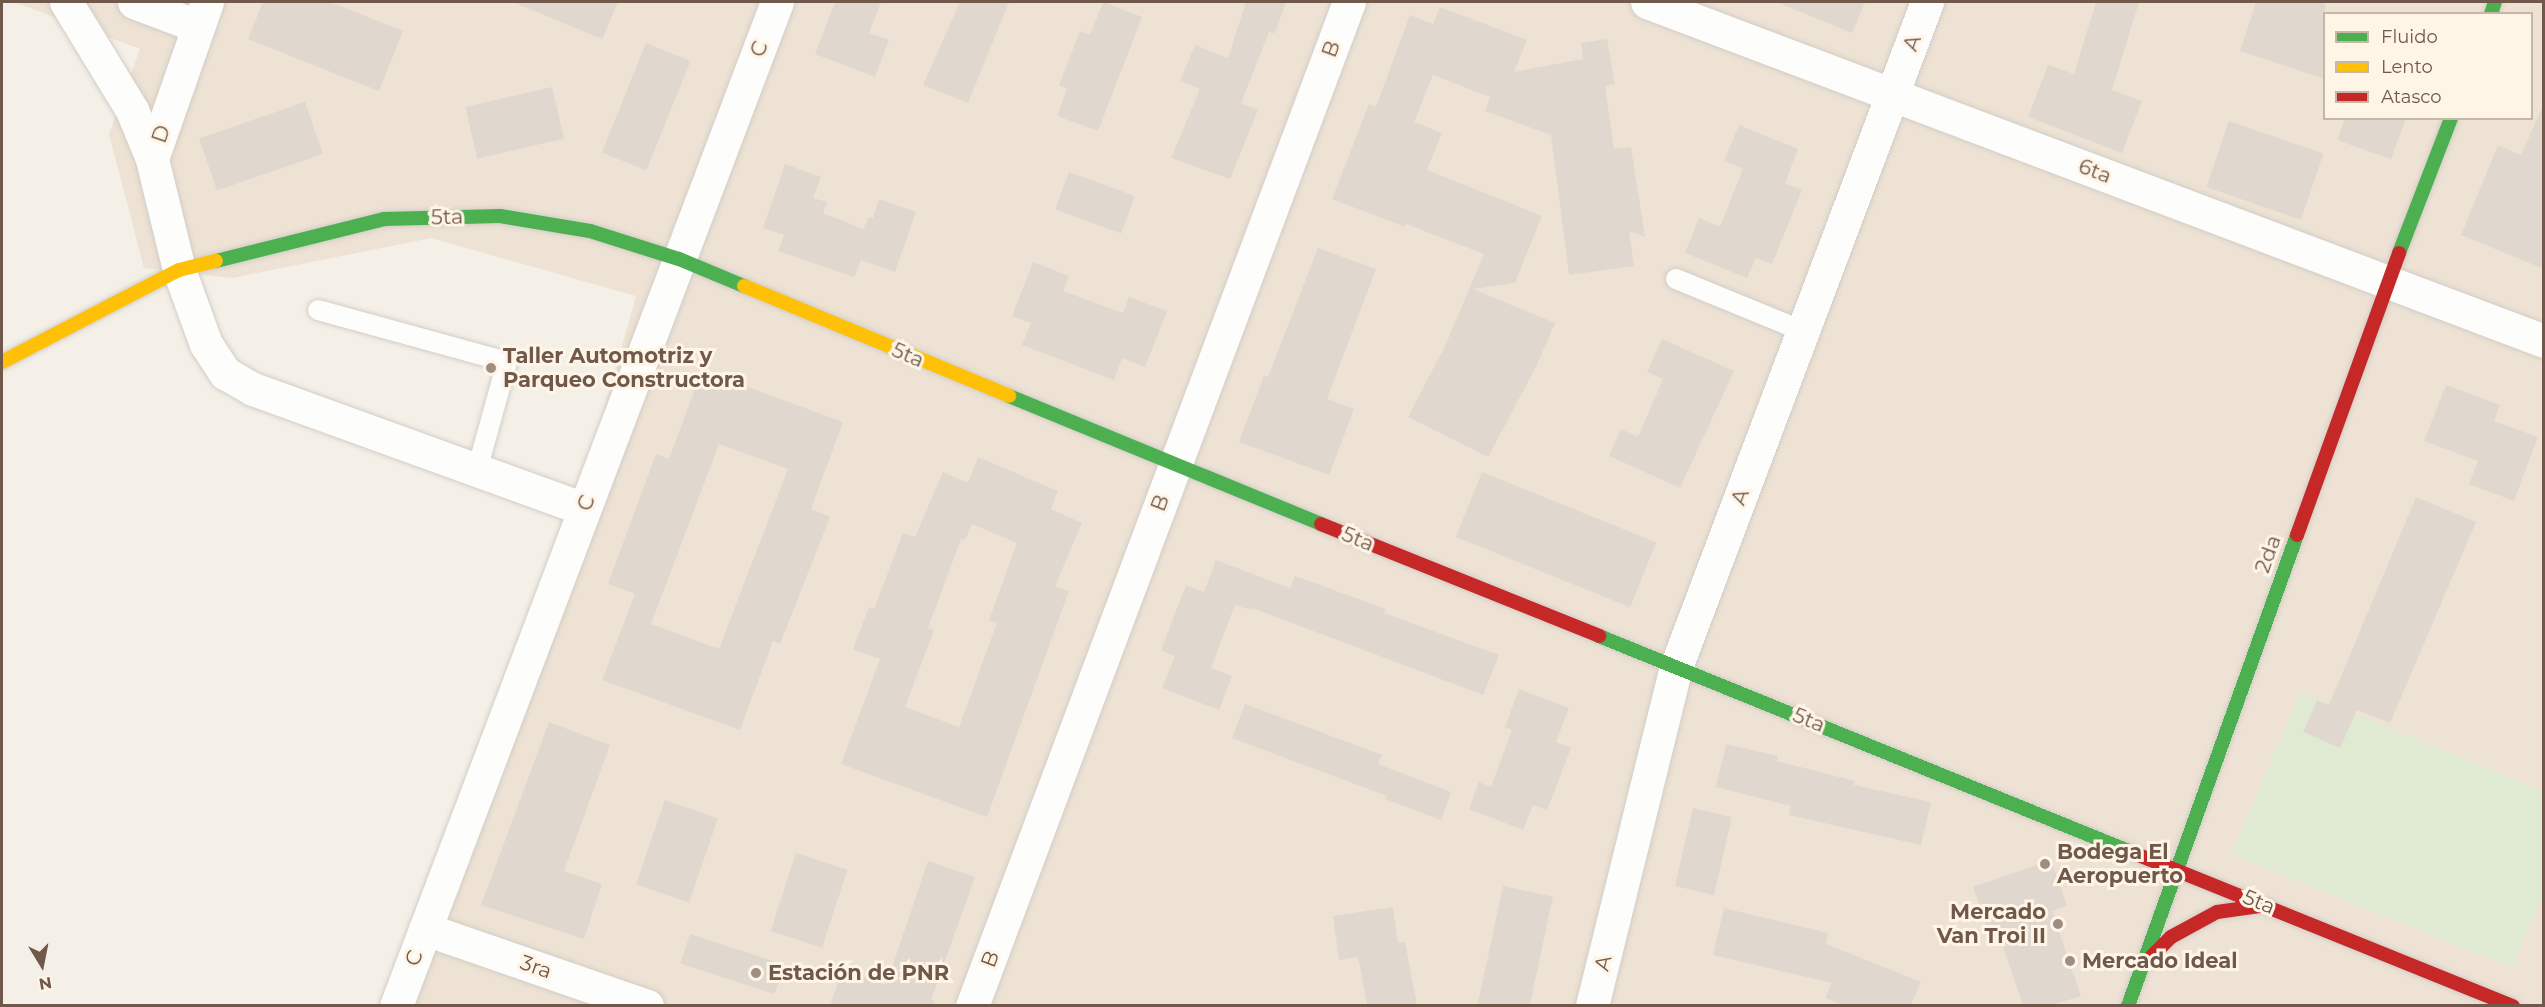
<!DOCTYPE html>
<html>
<head>
<meta charset="utf-8">
<style>
  body { margin:0 }
  #map { position:relative; width:2545px; height:1007px; overflow:hidden; background:#f4f0e7; font-family:Montserrat,sans-serif }
  div>[style] { position:absolute }
  .residential>* { inset:0; background:#ede2d4 }
  .green>* { inset:0; background:#e0ead2 }
  .building>* { inset:0; background:#e0d8cf; transform-origin:0 0 }
  .roads { filter:drop-shadow(0 0 2px #d3cdc6) drop-shadow(0 0 2px #d3cdc6) }
  .lane>* { height:20px; margin:-10px; padding:0 10px; transform-origin:10px; border-radius:10px; background:#fdfdfb }
  .street>* { height:33px; margin:-16.5px; padding:0 16.5px; transform-origin:16.5px; border-radius:16.5px; background:#fdfdfb }
  .fast>* { height:14px; margin:-7px; padding:0 7px; transform-origin:7px; border-radius:7px; background:#4caf50 }
  .slow>* { height:14px; margin:-7px; padding:0 7px; transform-origin:7px; border-radius:7px; background:#ffc107 }
  .jam>* { height:14px; margin:-7px; padding:0 7px; transform-origin:7px; border-radius:7px; background:#c62828 }
  .dots>* { width:16px; height:16px; translate:-50% -50%; box-sizing:border-box; border:3px solid #fef5e7; border-radius:50% }
  span { translate:-50% -50%; white-space:nowrap; text-align:center; line-height:1.15; -webkit-text-stroke:6px #fef5e7; paint-order:stroke }
  .street-label { font-size:21px; color:#70584a }
  .poi-label { font-size:21px; color:#70584a; font-weight:700 }
  .left { translate:0 -50%; text-align:left }
  .right { translate:-100% -50%; text-align:right }
  .frame { position:absolute; inset:0; border:3px solid #70584a; pointer-events:none }
  .legend { position:absolute; left:2323px; top:12px; width:210px; height:108px; box-sizing:border-box; background:#fef5e7; border:2px solid #c5b6a8; margin:0; padding:8px 10px; list-style:none; font-size:18px; color:#70584a }
  .legend li { display:flex; align-items:center; gap:12px; height:30px }
  .legend b { width:30px; border:2px solid #c5b6a8 }
  .north { position:absolute; left:12px; top:935px; width:60px; height:60px; -webkit-text-stroke:4px #fef5e7; paint-order:stroke; rotate:170deg; font-size:16px; font-weight:700; line-height:24px; text-align:center; color:#70584a }
  .north::after { content:''; display:block; margin:auto; width:21px; height:27px; background:#70584a; clip-path:polygon(50% 0,100% 100%,50% 72%,0 100%) }
</style>
</head>
<body>
<div id="map">
  <div class="residential">
    <i style="clip-path:polygon(evenodd,14px 2px,2543px 2px,2543px 1005px,382px 1005px,591px 456px,636px 296px,431px 238px,232px 278px,144px 268px,109px 134px,140px 49px,14px 2px,2324px 14px,2532px 14px,2532px 118px,2324px 118px,2324px 14px)"></i>
  </div>
  <div class="green">
    <i style="clip-path:polygon(2300px 691px,2543px 791px,2543px 893px,2512px 968px,2232px 854px)"></i>
  </div>
  <div class="building">
    <i style="clip-path:polygon(263px 2px,330px 2px,403px 31px,379px 91px,248px 39px)"></i>
    <i style="clip-path:polygon(513px 2px,618px 2px,602px 39px)"></i>
    <i style="clip-path:polygon(835px 2px,881px 2px,869px 33px,889px 40px,875px 77px,815px 54px)"></i>
    <i style="clip-path:polygon(960px 2px,1009px 2px,968px 103px,923px 85px)"></i>
    <i style="clip-path:polygon(1103px 2px,1142px 17px,1098px 131px,1057px 116px,1067px 89px,1059px 85px,1080px 31px,1090px 35px)"></i>
    <i style="clip-path:polygon(1246px 2px,1286px 2px,1275px 33px,1269px 32px,1241px 103px,1258px 110px,1230px 179px,1171px 158px,1200px 89px,1180px 81px,1195px 45px,1228px 58px)"></i>
    <i style="clip-path:polygon(1777px 2px,1865px 2px,1852px 33px)"></i>
    <i style="clip-path:polygon(2096px 2px,2139px 2px,2112px 90px,2142px 101px,2122px 153px,2028px 117px,2048px 65px,2074px 74px)"></i>
    <i style="clip-path:polygon(2256px 2px,2325px 2px,2325px 79px,2240px 51px)"></i>
    <i style="clip-path:polygon(1440px 7px,1527px 40px,1514px 72px,1583px 59px,1581px 43px,1607px 39px,1615px 84px,1605px 86px,1614px 149px,1631px 147px,1645px 237px,1629px 231px,1634px 266px,1569px 275px,1551px 135px,1485px 111px,1490px 97px,1433px 75px,1414px 122px,1442px 133px,1427px 170px,1542px 216px,1515px 283px,1473px 289px,1555px 323px,1536px 367px,1488px 457px,1408px 417px,1445px 346px,1484px 254px,1406px 224px,1405px 227px,1332px 199px,1369px 104px,1376px 107px,1410px 15px,1433px 24px)"></i>
    <i style="left:646px;top:43px;width:48px;height:118px;rotate:22deg"></i>
    <i style="left:552px;top:87px;width:53px;height:89px;rotate:77deg"></i>
    <i style="left:305px;top:102px;width:55px;height:112px;rotate:71deg"></i>
    <i style="clip-path:polygon(2544px 103px,2544px 269px,2461px 235px,2498px 145px,2521px 155px)"></i>
    <i style="clip-path:polygon(2345px 118px,2406px 118px,2391px 159px,2337px 140px)"></i>
    <i style="left:2229px;top:121px;width:100px;height:70px;rotate:19deg"></i>
    <i style="clip-path:polygon(1739px 125px,1798px 149px,1785px 183px,1802px 190px,1772px 264px,1756px 258px,1747px 278px,1685px 253px,1699px 218px,1720px 227px,1743px 169px,1724px 161px)"></i>
    <i style="clip-path:polygon(785px 164px,821px 177px,813px 198px,827px 202px,823px 213px,863px 229px,869px 217px,873px 218px,879px 199px,916px 212px,895px 272px,861px 260px,854px 277px,778px 251px,784px 235px,763px 228px)"></i>
    <i style="left:1069px;top:172px;width:70px;height:40px;rotate:20deg"></i>
    <i style="clip-path:polygon(1318px 248px,1376px 269px,1327px 399px,1354px 409px,1329px 475px,1239px 442px,1264px 376px,1268px 377px)"></i>
    <i style="clip-path:polygon(1033px 262px,1069px 276px,1063px 291px,1123px 313px,1129px 297px,1167px 311px,1145px 367px,1122px 358px,1114px 380px,1022px 345px,1031px 323px,1012px 316px)"></i>
    <i style="clip-path:polygon(1662px 339px,1734px 371px,1680px 488px,1609px 456px,1621px 429px,1638px 437px,1663px 379px,1647px 372px)"></i>
    <i style="clip-path:polygon(evenodd,702px 370px,843px 422px,811px 509px,830px 517px,780px 644px,773px 641px,740px 730px,602px 680px,635px 594px,608px 584px,656px 454px,669px 459px,702px 370px,719px 444px,788px 469px,719px 649px,651px 624px,719px 444px)"></i>
    <i style="clip-path:polygon(2446px 385px,2500px 405px,2494px 421px,2538px 437px,2514px 501px,2469px 484px,2478px 461px,2424px 441px)"></i>
    <i style="clip-path:polygon(evenodd,978px 457px,1058px 491px,1051px 509px,1082px 523px,1055px 586px,1069px 591px,987px 817px,841px 764px,880px 659px,853px 649px,869px 607px,874px 609px,903px 533px,915px 537px,943px 472px,968px 483px,978px 457px,972px 524px,1017px 543px,989px 620px,997px 623px,959px 727px,905px 707px,934px 630px,928px 628px,961px 539px,965px 540px,972px 524px)"></i>
    <i style="left:1482px;top:472px;width:188px;height:70px;rotate:22deg"></i>
    <i style="clip-path:polygon(2416px 497px,2476px 522px,2390px 723px,2357px 710px,2340px 748px,2303px 732px,2317px 700px,2329px 705px)"></i>
    <i style="clip-path:polygon(1216px 560px,1290px 588px,1295px 576px,1386px 609px,1384px 613px,1499px 655px,1483px 695px,1252px 608px,1251px 610px,1235px 605px,1211px 668px,1232px 676px,1219px 710px,1162px 688px,1175px 656px,1161px 650px,1186px 585px,1204px 592px)"></i>
    <i style="clip-path:polygon(1519px 689px,1569px 708px,1556px 742px,1571px 748px,1547px 810px,1533px 805px,1523px 830px,1469px 809px,1479px 782px,1491px 787px,1512px 730px,1505px 727px)"></i>
    <i style="clip-path:polygon(1245px 704px,1382px 755px,1378px 764px,1451px 792px,1441px 820px,1385px 799px,1387px 796px,1232px 738px)"></i>
    <i style="clip-path:polygon(549px 722px,610px 745px,564px 871px,602px 884px,584px 939px,481px 905px)"></i>
    <i style="clip-path:polygon(1726px 744px,1778px 756px,1777px 761px,1855px 781px,1854px 785px,1931px 802px,1921px 845px,1789px 815px,1791px 806px,1716px 787px)"></i>
    <i style="left:665px;top:800px;width:56px;height:89px;rotate:19deg"></i>
    <i style="left:1693px;top:808px;width:40px;height:80px;rotate:13deg"></i>
    <i style="left:796px;top:853px;width:54px;height:82px;rotate:18deg"></i>
    <i style="clip-path:polygon(2051px 860px,2067px 906px,2052px 911px,2081px 996px,2052px 1005px,2023px 1005px,1997px 930px,1989px 933px,1973px 887px)"></i>
    <i style="clip-path:polygon(928px 861px,975px 877px,931px 1000px,935px 1001px,934px 1005px,830px 1005px,843px 970px,886px 985px)"></i>
    <i style="left:1503px;top:886px;width:51px;height:122px;rotate:12deg"></i>
    <i style="clip-path:polygon(1393px 907px,1398px 943px,1405px 942px,1417px 1005px,1367px 1005px,1358px 957px,1339px 960px,1333px 916px)"></i>
    <i style="clip-path:polygon(1724px 908px,1828px 933px,1826px 944px,1921px 982px,1911px 1005px,1843px 1005px,1825px 998px,1832px 983px,1713px 955px)"></i>
    <i style="left:690px;top:934px;width:99px;height:31px;rotate:18deg"></i>
  </div>
  <div class="roads">
    <div class="lane">
      <i style="left:1676px;top:279px;width:137px;rotate:22.3deg"></i>
      <i style="left:318px;top:310px;width:196px;rotate:15.4deg"></i>
      <i style="left:507px;top:362px;width:112px;rotate:105.5deg"></i>
    </div>
    <div class="street">
      <i style="left:66px;top:2px;width:127px;rotate:58.6deg"></i>
      <i style="left:132px;top:110px;width:53px;rotate:67.8deg"></i>
      <i style="left:134px;top:2px;width:67px;rotate:20.9deg"></i>
      <i style="left:207px;top:2px;width:166px;rotate:109.3deg"></i>
      <i style="left:152px;top:159px;width:114px;rotate:76.3deg"></i>
      <i style="left:179px;top:270px;width:79px;rotate:70deg"></i>
      <i style="left:206px;top:344px;width:35px;rotate:57deg"></i>
      <i style="left:225px;top:373px;width:32px;rotate:30deg"></i>
      <i style="left:253px;top:389px;width:352px;rotate:19.9deg"></i>
      <i style="left:1647px;top:2px;width:959px;rotate:20.7deg"></i>
      <i style="left:425px;top:929px;width:235px;rotate:19.1deg"></i>
      <i style="left:396px;top:1006px;width:1074px;rotate:-69.22deg"></i>
      <i style="left:972px;top:1006px;width:1072px;rotate:-69.42deg"></i>
      <i style="left:1592px;top:1006px;width:349px;rotate:-76.1deg"></i>
      <i style="left:1676px;top:667px;width:711px;rotate:-69.32deg"></i>
    </div>
    <div class="fast">
      <i style="left:2491px;top:14px;width:13px;rotate:-72deg"></i>
      <i style="left:2399px;top:253px;width:145px;rotate:-68.9deg"></i>
      <i style="left:216px;top:261px;width:173px;rotate:-14deg"></i>
      <i style="left:384px;top:219px;width:116px;rotate:-1.5deg"></i>
      <i style="left:500px;top:216px;width:91px;rotate:9.5deg"></i>
      <i style="left:590px;top:231px;width:93px;rotate:17.5deg"></i>
      <i style="left:679px;top:259px;width:70px;rotate:22.6deg"></i>
      <i style="left:1009px;top:396px;width:337px;rotate:22.3deg"></i>
      <i style="left:1599px;top:636px;width:574px;rotate:22.1deg"></i>
      <i style="left:2128px;top:1006px;width:500px;rotate:-70.26deg"></i>
    </div>
    <div class="slow">
      <i style="left:744px;top:286px;width:287px;rotate:22.5deg"></i>
      <i style="left:2px;top:362px;width:199px;rotate:-27.5deg"></i>
      <i style="left:179px;top:270px;width:38px;rotate:-14deg"></i>
    </div>
    <div class="jam">
      <i style="left:1321px;top:524px;width:300px;rotate:21.9deg"></i>
      <i style="left:2297px;top:535px;width:300px;rotate:-70.1deg"></i>
      <i style="left:2131px;top:852px;width:412px;rotate:22deg"></i>
      <i style="left:2146px;top:962px;width:35px;rotate:-45deg"></i>
      <i style="left:2171px;top:937px;width:52px;rotate:-28.5deg"></i>
      <i style="left:2217px;top:912px;width:50px;rotate:-8deg"></i>
    </div>
  </div>
  <div class="dots">
    <i style="left:491px;top:368px;background:#9e8d81"></i>
    <i style="left:2045px;top:864px;background:#9e8d81"></i>
    <i style="left:2058px;top:924px;background:#9e8d81"></i>
    <i style="left:2070px;top:961px;background:#9e8d81"></i>
    <i style="left:756px;top:973px;background:#9e8d81"></i>
  </div>
  <div class="street-label">
    <span style="left:1912px;top:43px;rotate:-70deg">A</span>
    <span style="left:759px;top:49px;rotate:-69deg">C</span>
    <span style="left:1331px;top:49px;rotate:-70deg">B</span>
    <span style="left:161px;top:134px;rotate:-71deg">D</span>
    <span style="left:2095px;top:171px;rotate:21deg">6ta</span>
    <span style="left:447px;top:217px;rotate:-2deg">5ta</span>
    <span style="left:908px;top:355px;rotate:23deg">5ta</span>
    <span style="left:1740px;top:497px;rotate:-69deg">A</span>
    <span style="left:586px;top:503px;rotate:-69deg">C</span>
    <span style="left:1160px;top:503px;rotate:-69deg">B</span>
    <span style="left:1358px;top:539px;rotate:22deg">5ta</span>
    <span style="left:2268px;top:554px;rotate:-70deg">2da</span>
    <span style="left:1809px;top:720px;rotate:22deg">5ta</span>
    <span style="left:2259px;top:902px;rotate:22deg">5ta</span>
    <span style="left:414px;top:958px;rotate:-69deg">C</span>
    <span style="left:990px;top:959px;rotate:-69deg">B</span>
    <span style="left:1603px;top:963px;rotate:-76deg">A</span>
    <span style="left:536px;top:967px;rotate:19deg">3ra</span>
  </div>
  <div class="poi-label">
    <span class="left" style="left:503px;top:368px">Taller Automotriz y<br>Parqueo Constructora</span>
    <span class="left" style="left:2057px;top:864px">Bodega El<br>Aeropuerto</span>
    <span class="right" style="left:2046px;top:924px">Mercado<br>Van Troi II</span>
    <span class="left" style="left:2082px;top:961px">Mercado Ideal</span>
    <span class="left" style="left:768px;top:973px">Estación de PNR</span>
  </div>
  <div class="frame"></div>
  <ul class="legend">
  <li><b style="height:8px;background:#4caf50"></b>Fluido</li>
  <li><b style="height:8px;background:#ffc107"></b>Lento</li>
  <li><b style="height:8px;background:#c62828"></b>Atasco</li>
  </ul>
  <div class="north">N</div>
</div>
</body>
</html>
